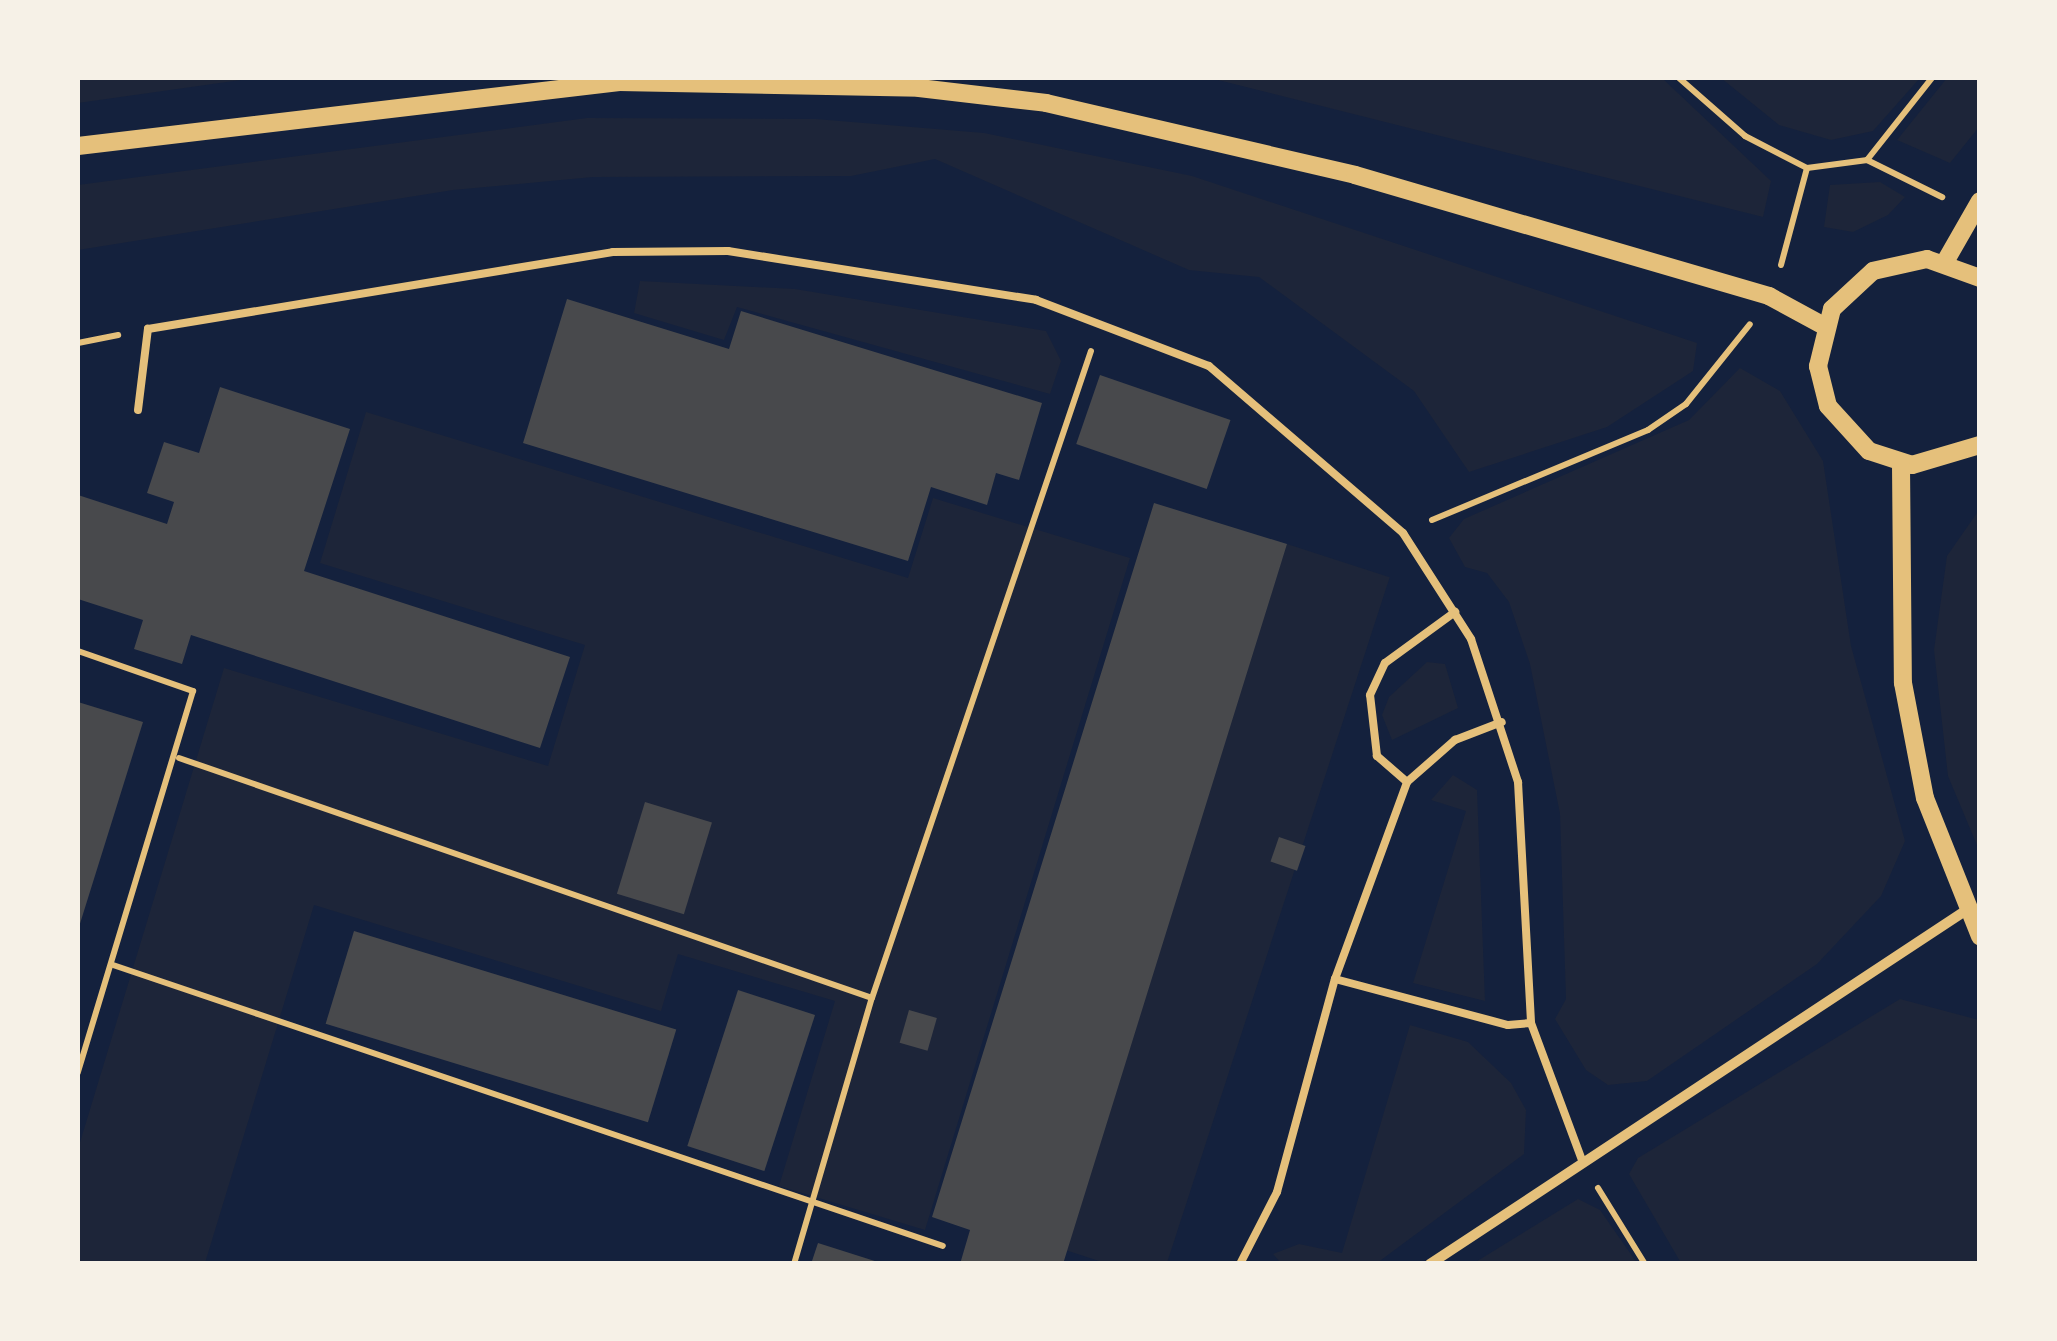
<!DOCTYPE html>
<html>
<head>
<meta charset="utf-8">
<style>
  body { margin:0 }
  #map { position:relative; width:2057px; height:1341px; overflow:hidden; background:#14213d; font-family:Lato,sans-serif }
  div>[style] { position:absolute }
  .green>* { inset:0; background:#1d2539; transform-origin:0 0 }
  .building>* { inset:0; background:#48494c; transform-origin:0 0 }
  .path>* { height:6px; margin:-3px; padding:0 3px; transform-origin:3px; border-radius:3px; background:#e5c07b }
  .service>* { height:8px; margin:-4px; padding:0 4px; transform-origin:4px; border-radius:4px; background:#e5c07b }
  .minor>* { height:10px; margin:-5px; padding:0 5px; transform-origin:5px; border-radius:5px; background:#e5c07b }
  .tertiary>* { height:18px; margin:-9px; padding:0 9px; transform-origin:9px; border-radius:9px; background:#e5c07b }
  span { translate:-50% -50%; white-space:nowrap; text-align:center; line-height:1.15; -webkit-text-stroke:10px #f6f1e7; paint-order:stroke }
  .frame { position:absolute; inset:0; border:80px solid #f6f1e7; pointer-events:none }
</style>
</head>
<body>
<div id="map">
  <div class="green">
    <i style="clip-path:polygon(78px 78px,255px 78px,78px 103px)"></i>
    <i style="clip-path:polygon(1210px 78px,1662px 78px,1771px 181px,1763px 217px)"></i>
    <i style="clip-path:polygon(1721px 78px,1920px 78px,1873px 131px,1831px 140px,1779px 125px)"></i>
    <i style="clip-path:polygon(1947px 78px,1980px 78px,1979px 127px,1950px 163px,1897px 140px)"></i>
    <i style="clip-path:polygon(587px 118px,816px 119px,984px 133px,1192px 176px,1697px 343px,1693px 371px,1607px 427px,1469px 472px,1414px 391px,1259px 277px,1189px 270px,935px 159px,851px 176px,593px 177px,453px 190px,78px 250px,78px 185px)"></i>
    <i style="clip-path:polygon(1880px 182px,1905px 197px,1888px 215px,1853px 232px,1824px 227px,1830px 185px)"></i>
    <i style="clip-path:polygon(640px 281px,795px 289px,1046px 331px,1061px 361px,1050px 394px,737px 307px,724px 340px,634px 313px)"></i>
    <i style="clip-path:polygon(1740px 368px,1780px 391px,1823px 461px,1851px 646px,1905px 841px,1881px 896px,1817px 964px,1647px 1081px,1608px 1085px,1586px 1070px,1555px 1019px,1566px 999px,1560px 814px,1530px 664px,1509px 602px,1487px 573px,1465px 567px,1449px 538px,1464px 519px,1689px 420px)"></i>
    <i style="clip-path:polygon(366px 412px,908px 578px,933px 498px,1130px 558px,925px 1230px,779px 1186px,835px 1001px,678px 954px,661px 1011px,314px 905px,205px 1263px,78px 1264px,78px 1149px,224px 668px,548px 766px,585px 645px,320px 563px)"></i>
    <i style="clip-path:polygon(1979px 510px,1979px 850px,1948px 776px,1934px 650px,1947px 556px)"></i>
    <i style="left:1287px;top:544px;width:108px;height:740px;rotate:18deg"></i>
    <i style="clip-path:polygon(1427px 662px,1445px 664px,1458px 708px,1392px 740px,1382px 715px,1389px 697px)"></i>
    <i style="clip-path:polygon(1453px 775px,1477px 790px,1485px 1001px,1413px 983px,1466px 811px,1431px 800px)"></i>
    <i style="clip-path:polygon(1900px 999px,1979px 1020px,1979px 1263px,1681px 1263px,1629px 1174px,1638px 1158px)"></i>
    <i style="clip-path:polygon(1410px 1025px,1468px 1042px,1511px 1083px,1526px 1110px,1524px 1154px,1377px 1263px,1281px 1263px,1273px 1254px,1299px 1244px,1342px 1253px)"></i>
    <i style="clip-path:polygon(1578px 1199px,1600px 1210px,1637px 1263px,1474px 1263px)"></i>
  </div>
  <div class="building">
    <i style="clip-path:polygon(567px 299px,729px 349px,741px 311px,1042px 403px,1019px 480px,996px 473px,987px 505px,931px 487px,908px 561px,523px 443px)"></i>
    <i style="left:1100px;top:375px;width:138px;height:73px;rotate:19deg"></i>
    <i style="clip-path:polygon(220px 387px,350px 429px,304px 571px,570px 657px,540px 748px,191px 635px,182px 664px,134px 649px,143px 620px,78px 599px,78px 495px,167px 524px,174px 502px,147px 493px,164px 442px,199px 453px)"></i>
    <i style="clip-path:polygon(1154px 503px,1287px 544px,1063px 1264px,960px 1264px,970px 1230px,932px 1217px)"></i>
    <i style="clip-path:polygon(78px 702px,143px 722px,78px 930px)"></i>
    <i style="left:645px;top:802px;width:70px;height:96px;rotate:17deg"></i>
    <i style="left:1279px;top:837px;width:28px;height:26px;rotate:19deg"></i>
    <i style="left:354px;top:931px;width:337px;height:97px;rotate:17deg"></i>
    <i style="left:738px;top:990px;width:81px;height:164px;rotate:18deg"></i>
    <i style="left:909px;top:1010px;width:29px;height:34px;rotate:16deg"></i>
    <i style="clip-path:polygon(818px 1243px,881px 1263px,881px 1264px,811px 1264px)"></i>
  </div>
  <div class="path">
    <i style="left:1679px;top:78px;width:88px;rotate:41.3deg"></i>
    <i style="left:1745px;top:136px;width:70px;rotate:27.3deg"></i>
    <i style="left:1807px;top:168px;width:61px;rotate:-7.6deg"></i>
    <i style="left:1867px;top:160px;width:84px;rotate:26.3deg"></i>
    <i style="left:1867px;top:160px;width:105px;rotate:-51.6deg"></i>
    <i style="left:1781px;top:265px;width:100px;rotate:-75deg"></i>
    <i style="left:78px;top:343px;width:41px;rotate:-11.3deg"></i>
    <i style="left:1432px;top:520px;width:234px;rotate:-22.6deg"></i>
    <i style="left:1648px;top:430px;width:46px;rotate:-34.4deg"></i>
    <i style="left:1686px;top:404px;width:102px;rotate:-51.3deg"></i>
    <i style="left:78px;top:651px;width:122px;rotate:19.2deg"></i>
    <i style="left:193px;top:691px;width:399px;rotate:106.8deg"></i>
    <i style="left:179px;top:758px;width:733px;rotate:19.1deg"></i>
    <i style="left:113px;top:965px;width:876px;rotate:18.7deg"></i>
    <i style="left:1598px;top:1188px;width:89px;rotate:58.3deg"></i>
    <i style="left:794px;top:1264px;width:277px;rotate:-73.7deg"></i>
    <i style="left:872px;top:998px;width:683px;rotate:-71.3deg"></i>
  </div>
  <div class="service">
    <i style="left:138px;top:410px;width:82px;rotate:-83deg"></i>
    <i style="left:148px;top:329px;width:471px;rotate:-9.4deg"></i>
    <i style="left:613px;top:252px;width:115px;rotate:-0.5deg"></i>
    <i style="left:728px;top:251px;width:312px;rotate:9deg"></i>
    <i style="left:1036px;top:300px;width:185px;rotate:20.9deg"></i>
    <i style="left:1209px;top:366px;width:256px;rotate:40.7deg"></i>
    <i style="left:1403px;top:533px;width:126px;rotate:57.3deg"></i>
    <i style="left:1471px;top:639px;width:151px;rotate:71.8deg"></i>
    <i style="left:1518px;top:782px;width:241px;rotate:86.9deg"></i>
    <i style="left:1531px;top:1023px;width:146px;rotate:69.6deg"></i>
    <i style="left:1407px;top:782px;width:40px;rotate:-139deg"></i>
    <i style="left:1377px;top:756px;width:61px;rotate:-96.5deg"></i>
    <i style="left:1370px;top:695px;width:35px;rotate:-65deg"></i>
    <i style="left:1385px;top:663px;width:87px;rotate:-36.1deg"></i>
    <i style="left:1335px;top:979px;width:179px;rotate:14.9deg"></i>
    <i style="left:1508px;top:1025px;width:23px;rotate:-5deg"></i>
    <i style="left:1240px;top:1264px;width:81px;rotate:-62.8deg"></i>
    <i style="left:1277px;top:1192px;width:221px;rotate:-74.8deg"></i>
    <i style="left:1335px;top:979px;width:210px;rotate:-69.9deg"></i>
    <i style="left:1407px;top:782px;width:64px;rotate:-41.2deg"></i>
    <i style="left:1455px;top:740px;width:50px;rotate:-21deg"></i>
  </div>
  <div class="minor">
    <i style="left:1430px;top:1264px;width:641px;rotate:-33.42deg"></i>
  </div>
  <div class="tertiary">
    <i style="left:78px;top:146px;width:545px;rotate:-6.75deg"></i>
    <i style="left:619px;top:82px;width:300px;rotate:1.1deg"></i>
    <i style="left:919px;top:88px;width:128px;rotate:6.7deg"></i>
    <i style="left:1046px;top:103px;width:317px;rotate:13.1deg"></i>
    <i style="left:1355px;top:175px;width:431px;rotate:16.3deg"></i>
    <i style="left:1769px;top:296px;width:63px;rotate:28.6deg"></i>
    <i style="left:1945px;top:262px;width:70px;rotate:-60.2deg"></i>
    <i style="left:1980px;top:278px;width:56px;rotate:-160.3deg"></i>
    <i style="left:1927px;top:259px;width:55px;rotate:167.5deg"></i>
    <i style="left:1873px;top:271px;width:56px;rotate:137.2deg"></i>
    <i style="left:1832px;top:309px;width:59px;rotate:103.8deg"></i>
    <i style="left:1818px;top:366px;width:41px;rotate:76deg"></i>
    <i style="left:1828px;top:406px;width:61px;rotate:47.7deg"></i>
    <i style="left:1869px;top:451px;width:45px;rotate:18deg"></i>
    <i style="left:1912px;top:465px;width:71px;rotate:-16.4deg"></i>
    <i style="left:1901px;top:465px;width:218px;rotate:89.5deg"></i>
    <i style="left:1903px;top:683px;width:117px;rotate:79.2deg"></i>
    <i style="left:1925px;top:798px;width:149px;rotate:68.3deg"></i>
  </div>
  <div class="frame"></div>
</div>
</body>
</html>
